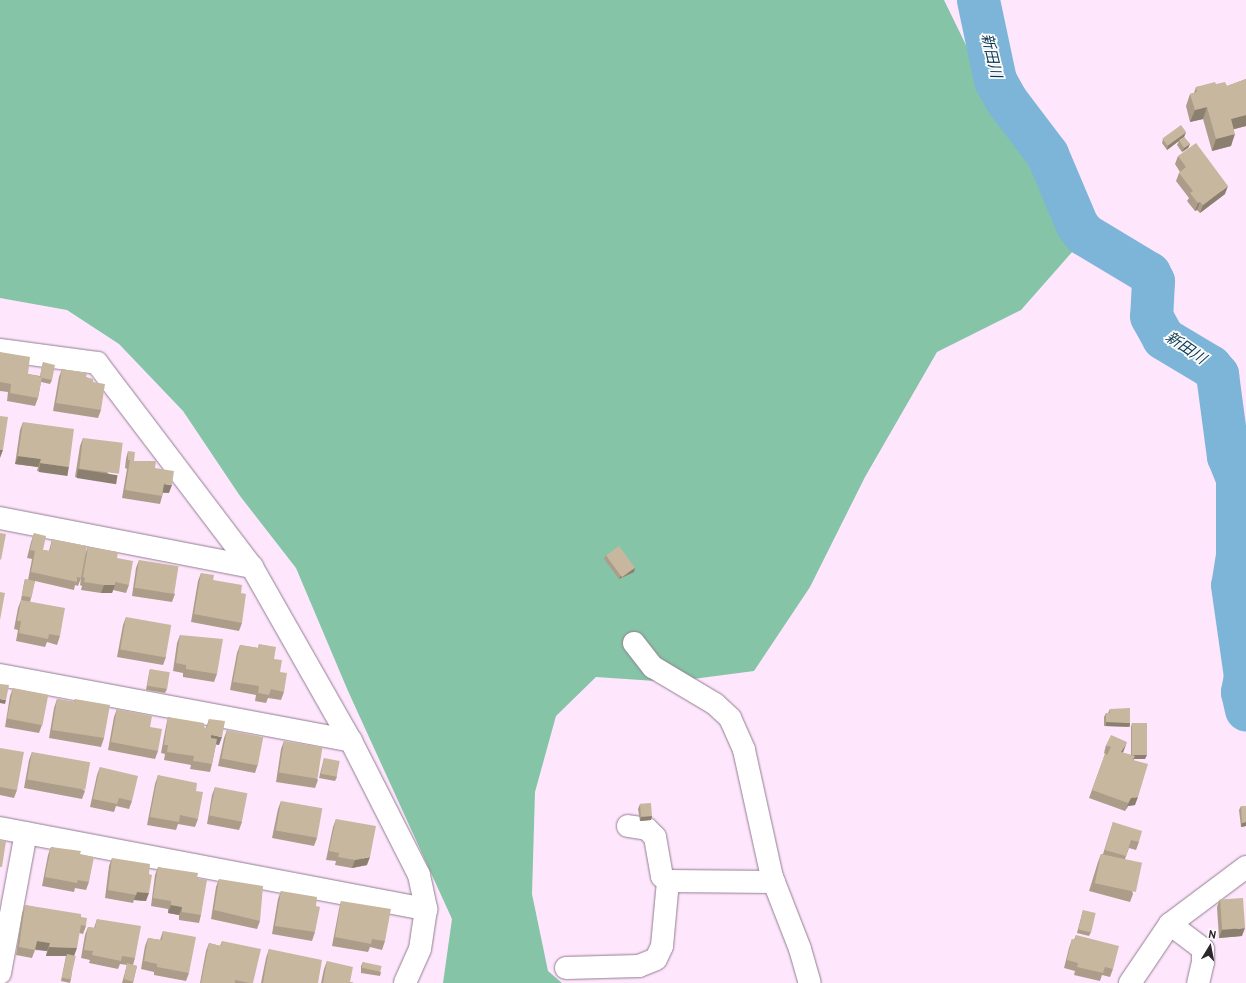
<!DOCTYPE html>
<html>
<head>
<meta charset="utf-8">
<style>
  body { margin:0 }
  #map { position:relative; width:1246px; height:983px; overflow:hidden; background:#fee7fd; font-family:Overpass,"Noto Sans JP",sans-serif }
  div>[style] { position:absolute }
  .forest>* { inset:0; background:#85c4a6 }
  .river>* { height:43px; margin:-21.5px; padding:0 21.5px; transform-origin:21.5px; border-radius:21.5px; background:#7db5d9 }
  .roads { filter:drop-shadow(0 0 1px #927d91) drop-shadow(0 0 1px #927d91) }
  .street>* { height:22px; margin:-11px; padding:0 11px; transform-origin:11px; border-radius:11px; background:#fff }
  .secondary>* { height:22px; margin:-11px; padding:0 11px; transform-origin:11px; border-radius:11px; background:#fff }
  .wall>* { inset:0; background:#ab9d89 }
  .shaded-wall>* { inset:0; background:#8b806f; transform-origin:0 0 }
  .building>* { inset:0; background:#c7b79f; transform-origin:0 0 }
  span { translate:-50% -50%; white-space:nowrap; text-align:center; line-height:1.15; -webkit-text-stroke:3.5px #fdfdfd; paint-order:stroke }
  .water-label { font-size:15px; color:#083850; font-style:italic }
  .north { position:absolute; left:1190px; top:927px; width:40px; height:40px; -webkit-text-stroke:3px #fdfdfd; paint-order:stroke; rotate:10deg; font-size:11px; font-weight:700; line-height:16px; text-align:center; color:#2e252d }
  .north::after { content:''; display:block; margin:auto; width:14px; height:18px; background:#2e252d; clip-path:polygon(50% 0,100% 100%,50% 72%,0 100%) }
</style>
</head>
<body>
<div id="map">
  <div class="forest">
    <i style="clip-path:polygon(0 0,944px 0,982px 78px,1054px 202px,1073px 251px,1021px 310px,937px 352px,865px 477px,810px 587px,754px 671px,670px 682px,596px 677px,556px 716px,535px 792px,532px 894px,548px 971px,562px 983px,443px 983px,452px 919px,348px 691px,296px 568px,240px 496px,183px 411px,119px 344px,67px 310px,0 298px)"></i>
  </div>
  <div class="river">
    <i style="left:978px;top:0;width:82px;rotate:78deg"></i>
    <i style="left:995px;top:80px;width:23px;rotate:61deg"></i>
    <i style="left:1006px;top:100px;width:68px;rotate:52.8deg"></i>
    <i style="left:1047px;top:154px;width:77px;rotate:67.1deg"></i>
    <i style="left:1077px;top:225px;width:11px;rotate:52deg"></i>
    <i style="left:1084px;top:234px;width:76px;rotate:31deg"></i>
    <i style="left:1149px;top:273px;width:9px;rotate:63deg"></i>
    <i style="left:1153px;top:281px;width:35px;rotate:93deg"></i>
    <i style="left:1151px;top:316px;width:25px;rotate:61deg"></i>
    <i style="left:1163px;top:338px;width:55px;rotate:30.8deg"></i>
    <i style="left:1210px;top:366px;width:11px;rotate:49deg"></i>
    <i style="left:1217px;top:374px;width:83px;rotate:82.4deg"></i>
    <i style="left:1228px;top:456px;width:24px;rotate:68deg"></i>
    <i style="left:1237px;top:478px;width:77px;rotate:90deg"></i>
    <i style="left:1237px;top:555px;width:30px;rotate:99deg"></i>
    <i style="left:1232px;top:585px;width:92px;rotate:81.9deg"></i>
    <i style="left:1245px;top:676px;width:16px;rotate:101deg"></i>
    <i style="left:1242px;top:692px;width:18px;rotate:77deg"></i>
  </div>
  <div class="roads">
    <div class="street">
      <i style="left:0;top:350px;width:98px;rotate:7.6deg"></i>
      <i style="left:97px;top:363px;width:256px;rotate:52.8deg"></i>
      <i style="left:252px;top:567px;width:200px;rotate:60.4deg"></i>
      <i style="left:351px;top:741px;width:150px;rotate:63.1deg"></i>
      <i style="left:419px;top:875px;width:35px;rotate:78deg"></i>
      <i style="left:426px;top:909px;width:40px;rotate:98.5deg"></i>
      <i style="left:420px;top:949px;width:37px;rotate:114deg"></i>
      <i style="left:0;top:518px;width:257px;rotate:11deg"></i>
      <i style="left:634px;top:643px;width:31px;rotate:52deg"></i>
      <i style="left:653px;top:667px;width:72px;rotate:30.8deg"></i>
      <i style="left:715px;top:704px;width:21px;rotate:43deg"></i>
      <i style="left:730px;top:718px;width:35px;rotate:66deg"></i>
      <i style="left:744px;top:750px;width:130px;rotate:77.6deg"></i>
      <i style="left:772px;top:877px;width:77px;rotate:68.7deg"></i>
      <i style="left:800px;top:949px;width:35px;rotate:74deg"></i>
      <i style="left:0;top:675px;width:357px;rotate:10.6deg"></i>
      <i style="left:628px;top:826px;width:19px;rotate:9deg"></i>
      <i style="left:647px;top:829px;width:11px;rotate:45deg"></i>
      <i style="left:655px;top:837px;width:40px;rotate:80deg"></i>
      <i style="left:662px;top:876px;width:8px;rotate:40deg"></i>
      <i style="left:668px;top:881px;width:106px;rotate:0.5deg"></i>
      <i style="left:0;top:828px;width:434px;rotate:10.8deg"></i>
      <i style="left:1170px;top:924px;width:41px;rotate:37.1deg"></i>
      <i style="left:1203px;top:949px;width:13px;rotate:90deg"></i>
      <i style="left:1203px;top:962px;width:22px;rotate:103deg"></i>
      <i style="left:566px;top:968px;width:73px;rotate:-1.6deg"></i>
      <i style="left:639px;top:966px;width:18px;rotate:-22deg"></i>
      <i style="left:656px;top:959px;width:14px;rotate:-65deg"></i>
      <i style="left:662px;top:946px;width:65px;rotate:-84.7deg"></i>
      <i style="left:0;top:973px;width:142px;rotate:-79.5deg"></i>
    </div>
    <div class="secondary">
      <i style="left:1130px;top:983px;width:71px;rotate:-55.9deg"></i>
      <i style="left:1170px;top:924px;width:95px;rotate:-36.9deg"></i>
    </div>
  </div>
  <div class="wall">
    <i style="clip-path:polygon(1246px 79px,1246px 126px,1234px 129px,1231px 146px,1212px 151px,1203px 119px,1190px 122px,1186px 106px,1190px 94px,1194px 93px,1196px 87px,1216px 84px,1227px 86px)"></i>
    <i style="clip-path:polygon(1186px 132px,1184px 137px,1190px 144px,1188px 148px,1182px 152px,1177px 145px,1179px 141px,1167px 150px,1162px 143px,1163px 139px)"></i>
    <i style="clip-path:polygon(1178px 156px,1225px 194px,1200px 213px,1197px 210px,1195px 211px,1187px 201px,1189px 198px,1176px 181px,1179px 173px,1180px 172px,1175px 164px)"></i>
    <i style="clip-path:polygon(0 352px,28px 374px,40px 376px,43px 362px,52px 380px,50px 384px,41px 382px,38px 398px,35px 406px,7px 401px,8px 392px,0 391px)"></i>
    <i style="clip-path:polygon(62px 369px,86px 377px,93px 382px,101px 410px,98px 418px,53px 411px,59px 377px)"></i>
    <i style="clip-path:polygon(23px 422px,69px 467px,66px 475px,37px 471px,38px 467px,15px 464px,20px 430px)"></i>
    <i style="clip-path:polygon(83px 438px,115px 483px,75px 477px,80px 446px)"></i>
    <i style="clip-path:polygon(128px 451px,134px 461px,155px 468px,169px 493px,163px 493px,160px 504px,122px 498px,127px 469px,125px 468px,126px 459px)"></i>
    <i style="clip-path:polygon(34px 533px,43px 550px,49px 551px,52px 539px,85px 554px,88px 547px,117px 558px,129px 585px,126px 593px,113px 590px,112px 593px,101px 593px,81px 590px,82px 586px,80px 585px,81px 578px,78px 586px,75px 585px,74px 590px,35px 581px,30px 602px,60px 636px,57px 645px,47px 642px,45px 647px,16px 641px,18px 630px,14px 629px,18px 608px,21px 600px,24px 583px,25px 579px,28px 580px,32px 559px,27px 558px,31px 542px)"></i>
    <i style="clip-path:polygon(606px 555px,634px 572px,619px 579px,604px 559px)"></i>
    <i style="clip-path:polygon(139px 560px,175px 594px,172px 602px,132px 596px,136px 568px)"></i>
    <i style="clip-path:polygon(201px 573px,213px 580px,241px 593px,242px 623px,239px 631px,191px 622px,198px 581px)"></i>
    <i style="clip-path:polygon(126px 617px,166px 657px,163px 665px,117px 657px,123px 625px)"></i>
    <i style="clip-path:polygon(180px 635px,217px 674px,214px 682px,183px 677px,183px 673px,173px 671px,177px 643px)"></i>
    <i style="clip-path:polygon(259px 644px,274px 659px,280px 672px,284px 692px,281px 700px,268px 698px,266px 703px,255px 701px,256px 695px,230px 690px,237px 653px,240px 645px,258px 648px)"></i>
    <i style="clip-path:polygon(150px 669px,167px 689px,165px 693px,146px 690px,149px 673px)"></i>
    <i style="clip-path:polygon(13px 688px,42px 725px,39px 733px,5px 727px,10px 696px)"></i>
    <i style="clip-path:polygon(57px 699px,74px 702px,75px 699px,104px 738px,101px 747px,49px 738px,54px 708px)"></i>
    <i style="clip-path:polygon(117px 709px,150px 727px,158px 751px,155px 759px,108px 750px,114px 717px)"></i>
    <i style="clip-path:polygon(1110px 709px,1129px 727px,1104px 726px,1104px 717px,1106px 713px,1108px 713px)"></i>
    <i style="clip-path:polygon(168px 717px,206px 728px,209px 719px,219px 745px,216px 744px,212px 764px,210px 772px,190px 769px,191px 765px,164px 760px,165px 754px,161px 753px,166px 726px)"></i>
    <i style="clip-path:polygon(1132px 723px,1145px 759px,1134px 759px,1135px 805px,1128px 806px,1125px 811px,1089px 798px,1105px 754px,1107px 755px,1104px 753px,1106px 745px,1124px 750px,1123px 753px,1131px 755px,1131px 727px)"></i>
    <i style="clip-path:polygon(227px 730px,258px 764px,255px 773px,218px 766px,224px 738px)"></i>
    <i style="clip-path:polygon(284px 741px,318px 780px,315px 788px,276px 782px,281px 749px)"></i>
    <i style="clip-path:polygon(0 748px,17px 790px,14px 798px,0 795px)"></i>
    <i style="clip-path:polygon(32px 752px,85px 791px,82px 799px,24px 788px,29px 760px)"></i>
    <i style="clip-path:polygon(324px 758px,337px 777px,335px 781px,319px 778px)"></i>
    <i style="clip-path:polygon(100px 767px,132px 801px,129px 809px,116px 806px,114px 812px,90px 807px,97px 775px)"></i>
    <i style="clip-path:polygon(158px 775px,196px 791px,198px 819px,195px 827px,178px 824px,176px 830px,147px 825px,155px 784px)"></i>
    <i style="clip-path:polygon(215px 787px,242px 822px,239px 830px,207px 824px,212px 795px)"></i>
    <i style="clip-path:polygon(281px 801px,317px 838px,314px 846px,272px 838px,278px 809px)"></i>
    <i style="clip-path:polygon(640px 804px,652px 816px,651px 820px,640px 821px,638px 809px)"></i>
    <i style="clip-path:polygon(1241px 806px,1246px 806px,1246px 826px,1241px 827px,1239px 810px)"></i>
    <i style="clip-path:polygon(336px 819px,367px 865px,352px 868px,335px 865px,336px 861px,326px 860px,333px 827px)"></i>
    <i style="clip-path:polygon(1113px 822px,1139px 842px,1136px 850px,1129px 848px,1125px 859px,1133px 894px,1130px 902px,1089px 891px,1098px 862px,1101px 854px,1103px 854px)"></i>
    <i style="clip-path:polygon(51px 847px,80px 854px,89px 882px,86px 890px,75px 888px,74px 892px,42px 886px,48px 855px)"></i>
    <i style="clip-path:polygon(112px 858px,149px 874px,146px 901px,134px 900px,133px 903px,105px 898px,109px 866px)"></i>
    <i style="clip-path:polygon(158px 867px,197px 878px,201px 915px,199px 923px,179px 920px,179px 915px,168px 913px,168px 909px,151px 906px,155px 875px)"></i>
    <i style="clip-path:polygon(219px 879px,260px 921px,257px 929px,211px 919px,216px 887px)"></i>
    <i style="clip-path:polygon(281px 891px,316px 906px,315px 932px,312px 941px,272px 934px,278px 899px)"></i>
    <i style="clip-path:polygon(1220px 899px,1242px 936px,1219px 938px,1217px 907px)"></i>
    <i style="clip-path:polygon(341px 901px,385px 941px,382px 950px,370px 947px,368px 952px,332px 946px,339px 909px)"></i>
    <i style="clip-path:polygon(25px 905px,81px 917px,86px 926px,83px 934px,79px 933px,74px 956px,71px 979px,70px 983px,61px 981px,66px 956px,46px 956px,47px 951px,35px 950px,32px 958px,16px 955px,22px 914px)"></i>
    <i style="clip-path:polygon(1083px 910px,1091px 932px,1089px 936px,1077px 933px)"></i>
    <i style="clip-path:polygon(97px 919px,135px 958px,133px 965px,137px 966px,133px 983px,122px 983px,127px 965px,120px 964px,118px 969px,89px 963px,90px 960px,81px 958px,85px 935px,88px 927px,94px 928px)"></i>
    <i style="clip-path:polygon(163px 931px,189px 973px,186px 981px,154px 975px,154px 972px,141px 969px,145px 946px,148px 938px,160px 940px)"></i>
    <i style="clip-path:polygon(1076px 935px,1113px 969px,1110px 977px,1102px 975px,1100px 981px,1074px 975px,1075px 971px,1064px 968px,1069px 948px,1072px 939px,1074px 940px)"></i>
    <i style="clip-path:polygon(222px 941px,253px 983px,200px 983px,206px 951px,209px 943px,220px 946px)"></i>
    <i style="clip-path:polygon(269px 949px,318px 983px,261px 983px,266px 958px)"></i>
    <i style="clip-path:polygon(327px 961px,350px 982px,354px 983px,321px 983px,324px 969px)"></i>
    <i style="clip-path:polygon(363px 962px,381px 972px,380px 976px,361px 973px,361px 966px)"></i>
  </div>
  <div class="shaded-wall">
    <i style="clip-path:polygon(1207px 107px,1203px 119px,1190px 122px,1195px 110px)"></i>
    <i style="clip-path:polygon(1246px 115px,1246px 126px,1227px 131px,1231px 119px)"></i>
    <i style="clip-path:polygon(1186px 132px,1184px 137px,1167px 150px,1168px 145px)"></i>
    <i style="clip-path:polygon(1235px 134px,1231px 146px,1212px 151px,1216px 139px)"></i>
    <i style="clip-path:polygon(1190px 144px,1188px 148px,1182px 152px,1184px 148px)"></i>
    <i style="clip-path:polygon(1228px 186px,1225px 194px,1200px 213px,1203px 205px)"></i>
    <i style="clip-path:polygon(1200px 202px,1197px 210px,1195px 211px,1198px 203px)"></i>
    <i style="clip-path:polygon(0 450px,3px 450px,0 458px)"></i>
    <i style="clip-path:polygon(18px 456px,41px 459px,38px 467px,15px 464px)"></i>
    <i style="left:40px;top:463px;width:29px;height:9px;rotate:8deg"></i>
    <i style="left:78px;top:469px;width:40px;height:9px;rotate:9deg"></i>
    <i style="clip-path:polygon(164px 484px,172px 485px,169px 493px,161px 492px)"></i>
    <i style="clip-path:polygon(635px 568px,634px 572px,619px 579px,621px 575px)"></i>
    <i style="clip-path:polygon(104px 585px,115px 585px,112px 593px,101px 593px)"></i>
    <i style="clip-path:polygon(0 699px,6px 700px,5px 704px,0 703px)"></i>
    <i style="left:1106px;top:722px;width:24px;height:4px;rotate:2deg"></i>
    <i style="clip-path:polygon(211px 735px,222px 737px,219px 745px,208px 743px)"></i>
    <i style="clip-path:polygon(1127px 742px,1124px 750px,1118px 760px,1121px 752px)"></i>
    <i style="clip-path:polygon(1132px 755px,1147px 755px,1145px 759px,1131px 759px)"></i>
    <i style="clip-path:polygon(1138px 797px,1135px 805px,1128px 806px,1125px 811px,1131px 798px)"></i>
    <i style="clip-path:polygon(652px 816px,651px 820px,640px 821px,641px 817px)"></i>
    <i style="clip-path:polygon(1246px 822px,1246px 826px,1241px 827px,1242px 823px)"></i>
    <i style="clip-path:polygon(370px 857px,367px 865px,352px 868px,355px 860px)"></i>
    <i style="clip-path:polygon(137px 892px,149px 893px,146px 901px,134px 900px)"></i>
    <i style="clip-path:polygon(171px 905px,182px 907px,179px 915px,168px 913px)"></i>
    <i style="clip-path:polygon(1245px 928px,1242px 936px,1219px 938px,1222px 930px)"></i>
    <i style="clip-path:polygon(37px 941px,50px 943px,47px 951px,34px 949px)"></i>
    <i style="clip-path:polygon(49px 947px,77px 948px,74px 956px,46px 956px)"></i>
  </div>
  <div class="building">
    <i style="clip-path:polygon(1246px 79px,1246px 115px,1231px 119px,1235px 134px,1216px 139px,1207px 107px,1195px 110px,1190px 94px,1197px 92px,1196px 87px,1215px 82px,1216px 84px,1225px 82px,1227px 86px)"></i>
    <i style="left:1181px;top:125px;width:9px;height:23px;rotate:54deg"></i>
    <i style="clip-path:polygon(1184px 137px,1190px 144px,1184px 148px,1179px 140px)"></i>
    <i style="clip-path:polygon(1196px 143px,1228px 186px,1203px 205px,1200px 202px,1198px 203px,1190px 193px,1193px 191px,1179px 173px,1186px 167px,1178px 156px)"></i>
    <i style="clip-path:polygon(0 352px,30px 357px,28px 374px,42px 377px,38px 398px,10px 393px,11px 384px,0 382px)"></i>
    <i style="clip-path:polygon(43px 362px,55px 365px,52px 380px,42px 378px,42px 377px,40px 376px)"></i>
    <i style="clip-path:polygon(62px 369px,87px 373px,86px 377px,93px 379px,93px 382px,105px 384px,101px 410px,56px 403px)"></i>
    <i style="clip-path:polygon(0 416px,8px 417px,3px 450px,0 450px)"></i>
    <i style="clip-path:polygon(23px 422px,74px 429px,69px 467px,40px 463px,41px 459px,18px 456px)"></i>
    <i style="left:83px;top:438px;width:40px;height:31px;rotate:7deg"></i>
    <i style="clip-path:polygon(128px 451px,135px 452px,134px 461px,156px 461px,155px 468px,174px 471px,172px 485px,164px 484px,162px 496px,125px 490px,130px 460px,128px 460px)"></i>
    <i style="clip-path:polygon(0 533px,6px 534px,1px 560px,0 559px)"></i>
    <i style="clip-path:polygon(34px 533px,46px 536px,43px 550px,50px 551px,52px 539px,87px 546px,81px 578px,77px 577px,77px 582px,31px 572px,35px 551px,30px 550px)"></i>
    <i style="left:619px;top:546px;width:27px;height:16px;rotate:54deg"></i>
    <i style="clip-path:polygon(88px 547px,118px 552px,117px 558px,133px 561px,129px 585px,115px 582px,115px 585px,104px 585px,84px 582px,85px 578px,83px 577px)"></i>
    <i style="left:139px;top:560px;width:40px;height:28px;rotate:9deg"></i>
    <i style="clip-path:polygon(201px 573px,214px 575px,213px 580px,242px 585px,241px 593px,246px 594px,242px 623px,194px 614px)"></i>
    <i style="left:25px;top:579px;width:10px;height:17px;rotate:11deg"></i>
    <i style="clip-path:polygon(0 592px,5px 593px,0 620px)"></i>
    <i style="clip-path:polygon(21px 600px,65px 608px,60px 636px,49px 634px,48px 639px,19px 633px,21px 621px,17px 621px)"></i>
    <i style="left:126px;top:617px;width:46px;height:33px;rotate:10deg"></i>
    <i style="clip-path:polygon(180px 635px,223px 639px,217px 674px,186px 669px,186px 665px,176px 663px)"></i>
    <i style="clip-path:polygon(259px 644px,276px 647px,274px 659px,282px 660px,280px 672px,287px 673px,284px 692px,271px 689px,269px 695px,258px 693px,259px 686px,233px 682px,240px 645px,258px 648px)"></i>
    <i style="left:150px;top:669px;width:20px;height:17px;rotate:9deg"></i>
    <i style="clip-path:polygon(0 684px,9px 685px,6px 700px,0 699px)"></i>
    <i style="left:13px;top:688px;width:36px;height:31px;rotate:11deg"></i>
    <i style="clip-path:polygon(57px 699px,75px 702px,75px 699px,110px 705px,104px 738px,52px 730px)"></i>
    <i style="clip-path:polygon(1130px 708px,1130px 723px,1106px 722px,1106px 713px,1110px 713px,1110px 709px)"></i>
    <i style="clip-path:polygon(117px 709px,152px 716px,150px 727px,162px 729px,158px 751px,111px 742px)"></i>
    <i style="clip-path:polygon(168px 717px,204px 723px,204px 728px,207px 728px,209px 719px,225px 721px,222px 737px,211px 735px,211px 738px,217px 739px,212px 764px,193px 761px,194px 756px,167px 752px,168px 745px,164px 745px)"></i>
    <i style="left:1132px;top:723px;width:15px;height:32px"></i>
    <i style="left:227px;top:730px;width:37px;height:29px;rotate:11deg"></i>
    <i style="clip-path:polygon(1111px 735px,1127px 742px,1121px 752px,1135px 756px,1133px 760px,1148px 764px,1138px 797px,1131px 798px,1128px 803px,1092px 790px,1105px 754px,1107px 755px,1111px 747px,1106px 745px)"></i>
    <i style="left:284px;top:741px;width:39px;height:32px;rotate:9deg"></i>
    <i style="clip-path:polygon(0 748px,24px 752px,17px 790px,0 787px)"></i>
    <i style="left:32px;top:752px;width:59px;height:28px;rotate:10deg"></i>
    <i style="left:324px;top:758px;width:16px;height:16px;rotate:11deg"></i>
    <i style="clip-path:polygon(100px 767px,138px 776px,132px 801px,119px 798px,117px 804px,93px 799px)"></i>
    <i style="clip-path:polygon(158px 775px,197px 783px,196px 791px,203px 792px,198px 819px,180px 815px,179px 822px,150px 817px)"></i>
    <i style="left:215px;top:787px;width:33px;height:29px;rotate:11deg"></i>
    <i style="left:281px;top:801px;width:42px;height:30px;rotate:10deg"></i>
    <i style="left:651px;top:803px;width:13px;height:11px;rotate:86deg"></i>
    <i style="clip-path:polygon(1241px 806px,1246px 806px,1246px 822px,1242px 823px)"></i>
    <i style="clip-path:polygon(336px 819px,376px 826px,370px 857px,355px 860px,338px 857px,339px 853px,329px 851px)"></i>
    <i style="clip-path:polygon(1113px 822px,1142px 831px,1139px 842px,1131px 840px,1126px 856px,1105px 850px)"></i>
    <i style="clip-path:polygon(0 840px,6px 841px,2px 867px,0 867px)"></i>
    <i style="clip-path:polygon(51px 847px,81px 851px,80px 854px,94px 857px,89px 882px,78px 880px,77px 883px,45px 877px)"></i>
    <i style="left:1101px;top:854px;width:42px;height:30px;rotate:12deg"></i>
    <i style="clip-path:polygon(112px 858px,150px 864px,149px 874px,152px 875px,149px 893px,137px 892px,136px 895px,108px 890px)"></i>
    <i style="clip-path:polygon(158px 867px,198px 873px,197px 878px,207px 880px,201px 915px,182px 912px,182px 907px,171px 905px,171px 901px,153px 898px)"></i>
    <i style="clip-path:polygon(219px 879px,263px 886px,260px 921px,214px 910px)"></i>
    <i style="clip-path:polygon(281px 891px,317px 897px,316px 906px,320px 907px,315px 932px,275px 926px)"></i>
    <i style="left:1243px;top:898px;width:30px;height:23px;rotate:86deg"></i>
    <i style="clip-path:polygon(341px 901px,391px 909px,385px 941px,372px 939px,371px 944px,335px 937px)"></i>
    <i style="clip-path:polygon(25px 905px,81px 914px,81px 917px,87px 918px,86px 926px,81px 925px,77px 948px,49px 947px,50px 943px,37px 941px,35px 950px,19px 947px)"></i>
    <i style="left:1083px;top:910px;width:13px;height:20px;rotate:13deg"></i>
    <i style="clip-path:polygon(97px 919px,141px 926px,135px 958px,122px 956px,121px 961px,92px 955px,93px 951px,84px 950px,88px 927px,95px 928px)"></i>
    <i style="clip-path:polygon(163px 931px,196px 937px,189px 973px,157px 967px,157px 964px,144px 961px,148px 938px,162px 940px)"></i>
    <i style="clip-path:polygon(1076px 935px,1119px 946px,1113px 969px,1105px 967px,1103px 973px,1077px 967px,1078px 963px,1067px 960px,1072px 939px,1075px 940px)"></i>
    <i style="clip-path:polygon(222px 941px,261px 949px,253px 983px,250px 983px,235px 980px,235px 983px,201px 983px,209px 943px,221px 946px)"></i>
    <i style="clip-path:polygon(269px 949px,322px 960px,318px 983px,263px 983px)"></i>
    <i style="left:67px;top:954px;width:9px;height:24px;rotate:13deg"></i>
    <i style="clip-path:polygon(327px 961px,353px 967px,350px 982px,354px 983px,323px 983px)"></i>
    <i style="left:363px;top:962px;width:19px;height:6px;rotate:12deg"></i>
    <i style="clip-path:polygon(127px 963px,137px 966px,133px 982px,124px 979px)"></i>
  </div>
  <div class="water-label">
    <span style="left:990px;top:56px;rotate:77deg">新田川</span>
    <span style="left:1185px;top:349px;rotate:34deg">新田川</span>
  </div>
  <div class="north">N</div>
</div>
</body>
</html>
